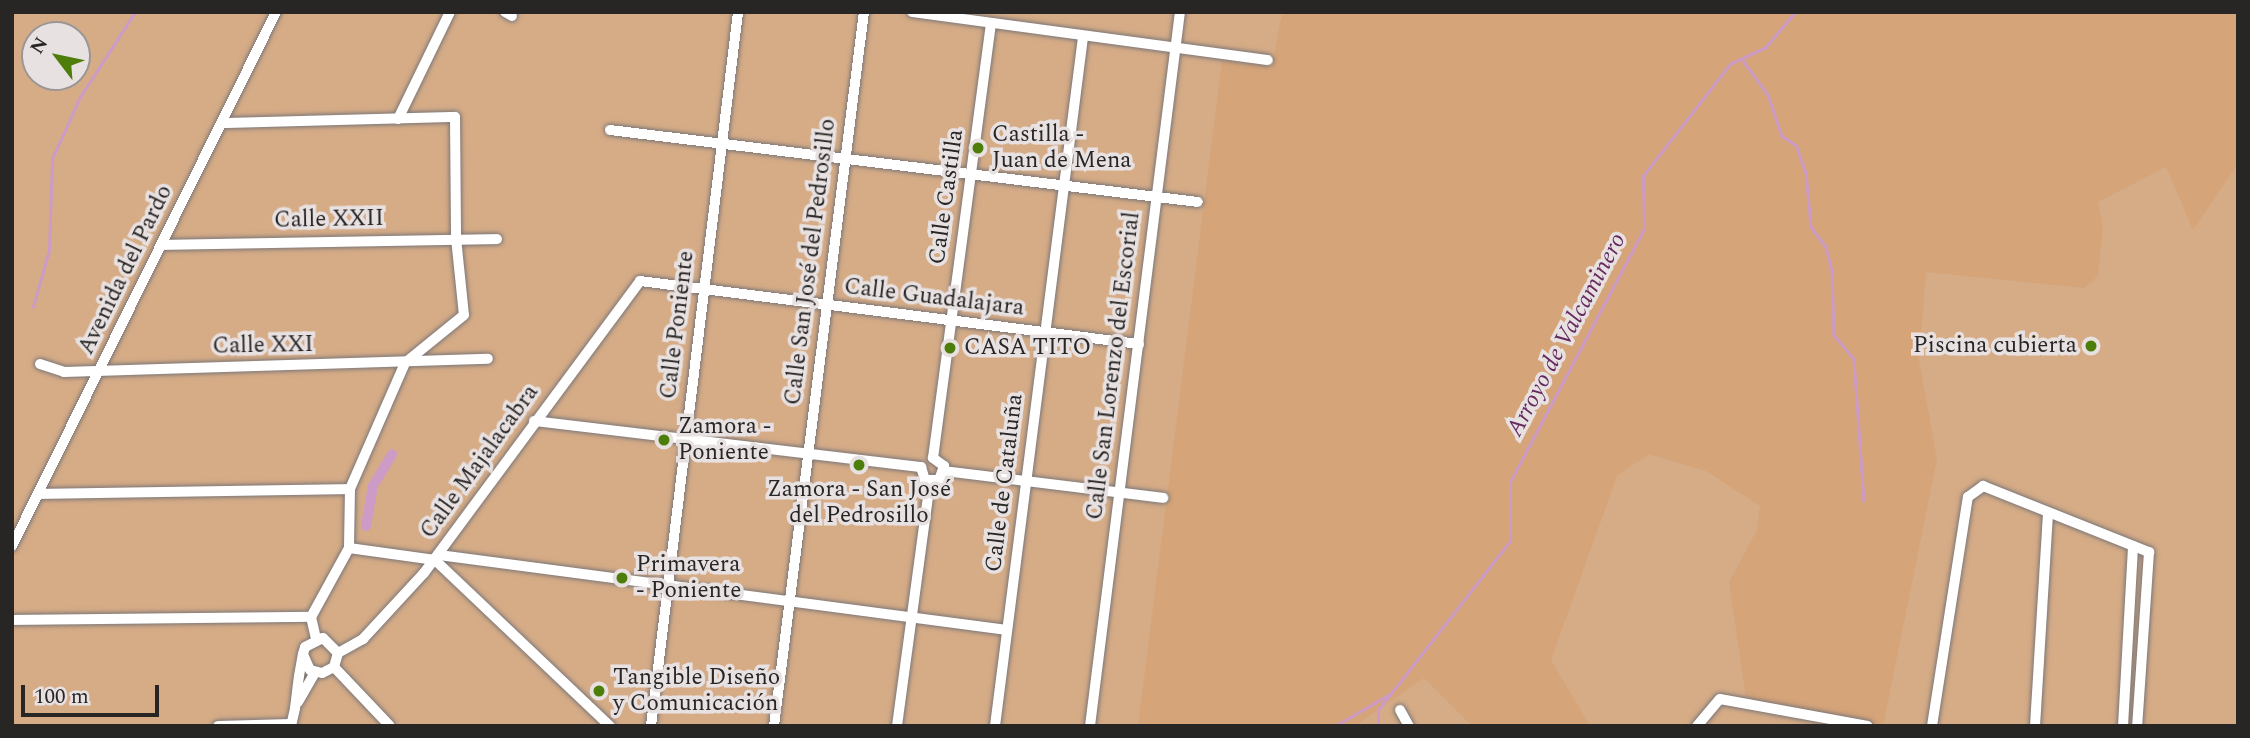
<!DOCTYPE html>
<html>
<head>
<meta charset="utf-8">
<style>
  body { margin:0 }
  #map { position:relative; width:2250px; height:738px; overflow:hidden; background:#e8e1e1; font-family:Spectral,serif }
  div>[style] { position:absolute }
  .green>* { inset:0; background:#d6ac87 }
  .forest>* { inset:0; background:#d5a479 }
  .stream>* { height:2.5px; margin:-1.25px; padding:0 1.25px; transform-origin:1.25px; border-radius:1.25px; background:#cc9bc6 }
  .canal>* { height:10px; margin:-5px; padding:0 5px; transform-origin:5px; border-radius:5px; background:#cc9bc6 }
  .roads { filter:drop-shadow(0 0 2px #7d7777) drop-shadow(0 0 2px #7d7777) }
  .minor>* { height:10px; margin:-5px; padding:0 5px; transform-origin:5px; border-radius:5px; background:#fff }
  .dots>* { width:19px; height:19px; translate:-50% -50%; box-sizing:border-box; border:4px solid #e8e1e1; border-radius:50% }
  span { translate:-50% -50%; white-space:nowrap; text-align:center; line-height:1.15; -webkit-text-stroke:7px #e8e1e1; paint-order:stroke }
  .poi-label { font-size:23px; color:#282525 }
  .left { translate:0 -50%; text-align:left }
  .right { translate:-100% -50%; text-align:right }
  .street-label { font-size:23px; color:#282525 }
  .water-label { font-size:24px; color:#652a60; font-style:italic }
  .frame { position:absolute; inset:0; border:14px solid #282525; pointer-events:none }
  .north { position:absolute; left:21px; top:21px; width:70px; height:70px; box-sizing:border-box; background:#e8e1e1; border:2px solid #9b9696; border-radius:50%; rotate:302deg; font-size:19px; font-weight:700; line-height:28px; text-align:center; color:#282525 }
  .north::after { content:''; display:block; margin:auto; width:24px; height:32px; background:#4e7e0a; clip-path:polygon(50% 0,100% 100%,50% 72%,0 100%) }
  .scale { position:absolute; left:21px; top:685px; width:138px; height:32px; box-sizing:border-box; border:4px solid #282525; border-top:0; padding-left:9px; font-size:21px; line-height:24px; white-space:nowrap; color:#282525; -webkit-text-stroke:5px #e8e1e1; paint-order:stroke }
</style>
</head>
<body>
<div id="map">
  <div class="green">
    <i style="clip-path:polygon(evenodd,12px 12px,2238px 12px,2238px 726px,12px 726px,12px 12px,35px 35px,77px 35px,77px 77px,35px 77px,35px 35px)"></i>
  </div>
  <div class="forest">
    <i style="clip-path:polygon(1282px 12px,2238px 12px,2238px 164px,2193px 230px,2166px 167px,2098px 202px,2103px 227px,2098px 276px,2084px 288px,1926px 272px,1919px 360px,1937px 459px,1883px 726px,1746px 698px,1729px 582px,1757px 530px,1760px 506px,1706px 471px,1649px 454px,1617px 476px,1551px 660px,1590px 726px,1472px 726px,1424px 678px,1355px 726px,1138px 726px,1222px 61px,1272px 67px)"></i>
  </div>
  <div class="stream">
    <i style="left:1742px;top:59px;width:44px;rotate:54.2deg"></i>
    <i style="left:1768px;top:95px;width:43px;rotate:71.1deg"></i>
    <i style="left:1782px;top:136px;width:17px;rotate:33deg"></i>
    <i style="left:1796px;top:145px;width:29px;rotate:70deg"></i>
    <i style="left:1806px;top:172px;width:55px;rotate:84.8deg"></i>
    <i style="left:1811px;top:227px;width:25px;rotate:53deg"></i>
    <i style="left:1826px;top:247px;width:25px;rotate:76deg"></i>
    <i style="left:1832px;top:271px;width:64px;rotate:88.2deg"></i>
    <i style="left:1834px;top:335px;width:31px;rotate:50deg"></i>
    <i style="left:1854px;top:359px;width:142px;rotate:86deg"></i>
    <i style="left:33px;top:307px;width:59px;rotate:-74.3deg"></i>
    <i style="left:49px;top:250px;width:91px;rotate:-88.1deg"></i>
    <i style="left:52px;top:159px;width:68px;rotate:-65.7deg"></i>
    <i style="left:80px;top:97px;width:101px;rotate:-57.1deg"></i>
    <i style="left:1335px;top:726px;width:64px;rotate:-30.2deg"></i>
    <i style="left:1378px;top:726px;width:16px;rotate:-90deg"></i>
    <i style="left:1378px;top:710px;width:214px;rotate:-52deg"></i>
    <i style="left:1510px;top:541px;width:59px;rotate:-90deg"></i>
    <i style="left:1510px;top:482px;width:286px;rotate:-62.1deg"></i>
    <i style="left:1644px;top:229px;width:53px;rotate:-91.1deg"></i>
    <i style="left:1643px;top:176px;width:142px;rotate:-52.2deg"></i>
    <i style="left:1730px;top:64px;width:38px;rotate:-25deg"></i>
    <i style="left:1765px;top:48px;width:47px;rotate:-50.2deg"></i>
  </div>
  <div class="canal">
    <i style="left:366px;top:526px;width:41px;rotate:-80.1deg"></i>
    <i style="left:373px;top:486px;width:37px;rotate:-59deg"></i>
  </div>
  <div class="roads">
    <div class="minor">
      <i style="left:505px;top:12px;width:8px;rotate:30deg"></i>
      <i style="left:912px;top:12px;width:359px;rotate:7.7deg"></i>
      <i style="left:398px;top:119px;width:119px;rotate:-64.1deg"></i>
      <i style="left:222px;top:123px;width:233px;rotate:-1.5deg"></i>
      <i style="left:455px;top:117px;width:121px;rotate:89.5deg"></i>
      <i style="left:456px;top:238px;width:77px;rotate:84.1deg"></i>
      <i style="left:464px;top:315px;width:76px;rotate:140.9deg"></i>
      <i style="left:405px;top:363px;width:137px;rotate:113.6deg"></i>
      <i style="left:350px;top:489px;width:59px;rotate:91deg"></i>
      <i style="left:349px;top:548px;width:79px;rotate:118.8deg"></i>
      <i style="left:311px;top:617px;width:22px;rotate:77deg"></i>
      <i style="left:610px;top:130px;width:592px;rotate:6.98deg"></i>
      <i style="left:162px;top:245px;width:335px;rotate:-1deg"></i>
      <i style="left:40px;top:364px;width:25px;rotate:18deg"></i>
      <i style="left:64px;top:372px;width:424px;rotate:-1.8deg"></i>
      <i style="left:534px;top:421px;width:390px;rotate:6.8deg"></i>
      <i style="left:933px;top:458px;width:438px;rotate:-82.4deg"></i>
      <i style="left:921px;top:467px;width:14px;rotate:73deg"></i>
      <i style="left:925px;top:480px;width:14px"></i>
      <i style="left:939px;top:480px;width:15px;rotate:-70deg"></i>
      <i style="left:944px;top:466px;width:14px;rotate:-144deg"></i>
      <i style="left:944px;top:471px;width:221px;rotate:7deg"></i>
      <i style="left:39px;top:494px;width:311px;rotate:-0.9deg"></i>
      <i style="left:12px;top:546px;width:596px;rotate:-63.69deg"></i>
      <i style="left:349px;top:548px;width:87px;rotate:7.9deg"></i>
      <i style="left:435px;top:560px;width:241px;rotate:43.5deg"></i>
      <i style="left:439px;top:555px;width:573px;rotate:7.52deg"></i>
      <i style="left:12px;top:620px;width:299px;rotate:-0.6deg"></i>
      <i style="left:338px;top:653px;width:29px;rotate:-29deg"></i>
      <i style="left:363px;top:639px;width:90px;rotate:-47.3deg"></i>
      <i style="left:424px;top:573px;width:363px;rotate:-53.5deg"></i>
      <i style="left:640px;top:281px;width:503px;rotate:7.2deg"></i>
      <i style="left:334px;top:667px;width:81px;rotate:46.5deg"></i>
      <i style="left:298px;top:702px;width:34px;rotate:-60deg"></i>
      <i style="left:1400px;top:710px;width:18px;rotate:61deg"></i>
      <i style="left:218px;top:726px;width:73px;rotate:-1.6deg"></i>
      <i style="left:291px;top:726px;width:18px;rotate:-77deg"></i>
      <i style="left:295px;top:708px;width:32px;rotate:-83deg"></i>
      <i style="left:299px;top:676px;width:22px;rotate:-80deg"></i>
      <i style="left:303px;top:654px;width:7px;rotate:-74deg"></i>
      <i style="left:305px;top:647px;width:20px;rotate:-27deg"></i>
      <i style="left:323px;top:638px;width:21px;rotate:45deg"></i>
      <i style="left:338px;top:653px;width:15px;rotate:106deg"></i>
      <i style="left:334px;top:667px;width:13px;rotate:153deg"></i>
      <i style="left:322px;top:673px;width:12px;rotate:-166deg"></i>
      <i style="left:310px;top:670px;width:17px;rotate:-114deg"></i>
      <i style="left:651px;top:726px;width:719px;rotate:-83.05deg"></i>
      <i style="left:774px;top:726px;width:720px;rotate:-82.82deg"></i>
      <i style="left:897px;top:726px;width:246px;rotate:-82.3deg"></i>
      <i style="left:995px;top:726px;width:695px;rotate:-82.72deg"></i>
      <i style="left:1090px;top:726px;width:720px;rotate:-82.82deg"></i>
      <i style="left:1697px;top:726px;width:35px;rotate:-50deg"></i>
      <i style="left:1720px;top:699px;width:150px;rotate:10.3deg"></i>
      <i style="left:1932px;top:726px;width:232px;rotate:-81.1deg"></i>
      <i style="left:1968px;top:497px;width:19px;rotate:-36deg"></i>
      <i style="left:1983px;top:486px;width:179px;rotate:21.7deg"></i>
      <i style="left:2149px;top:552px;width:174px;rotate:93.9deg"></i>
      <i style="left:2035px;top:726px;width:213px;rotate:-86.5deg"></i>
      <i style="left:2123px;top:726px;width:180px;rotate:-86.8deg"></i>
    </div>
  </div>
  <div class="dots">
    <i style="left:978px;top:148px;background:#4e7e0a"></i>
    <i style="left:2091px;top:346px;background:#4e7e0a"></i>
    <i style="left:950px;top:348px;background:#4e7e0a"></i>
    <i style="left:664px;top:440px;background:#4e7e0a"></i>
    <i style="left:859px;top:465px;background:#4e7e0a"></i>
    <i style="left:622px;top:578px;background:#4e7e0a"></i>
    <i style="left:599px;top:691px;background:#4e7e0a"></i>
  </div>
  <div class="poi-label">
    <span class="left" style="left:992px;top:148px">Castilla -<br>Juan de Mena</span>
    <span class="right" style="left:2077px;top:346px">Piscina cubierta</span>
    <span class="left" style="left:964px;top:348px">CASA TITO</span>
    <span class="left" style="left:678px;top:440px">Zamora -<br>Poniente</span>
    <span style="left:859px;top:503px">Zamora - San José<br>del Pedrosillo</span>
    <span class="left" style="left:636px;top:578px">Primavera<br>- Poniente</span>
    <span class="left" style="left:613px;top:691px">Tangible Diseño<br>y Comunicación</span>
  </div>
  <div class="street-label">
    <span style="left:947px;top:197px;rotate:-82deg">Calle Castilla</span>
    <span style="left:329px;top:220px;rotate:-1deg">Calle XXII</span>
    <span style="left:811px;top:262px;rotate:-83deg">Calle San José del Pedrosillo</span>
    <span style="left:126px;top:270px;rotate:-64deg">Avenida del Pardo</span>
    <span style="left:934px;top:298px;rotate:7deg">Calle Guadalajara</span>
    <span style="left:678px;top:325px;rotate:-83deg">Calle Poniente</span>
    <span style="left:263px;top:346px;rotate:-1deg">Calle XXI</span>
    <span style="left:1114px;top:366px;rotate:-83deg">Calle San Lorenzo del Escorial</span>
    <span style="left:480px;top:462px;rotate:-54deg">Calle Majalacabra</span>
    <span style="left:1005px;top:483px;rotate:-83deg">Calle de Cataluña</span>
  </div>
  <div class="water-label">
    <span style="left:1567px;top:335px;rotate:-62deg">Arroyo de Valcaminero</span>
  </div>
  <div class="frame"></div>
  <div class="north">N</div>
  <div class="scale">100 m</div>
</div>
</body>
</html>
